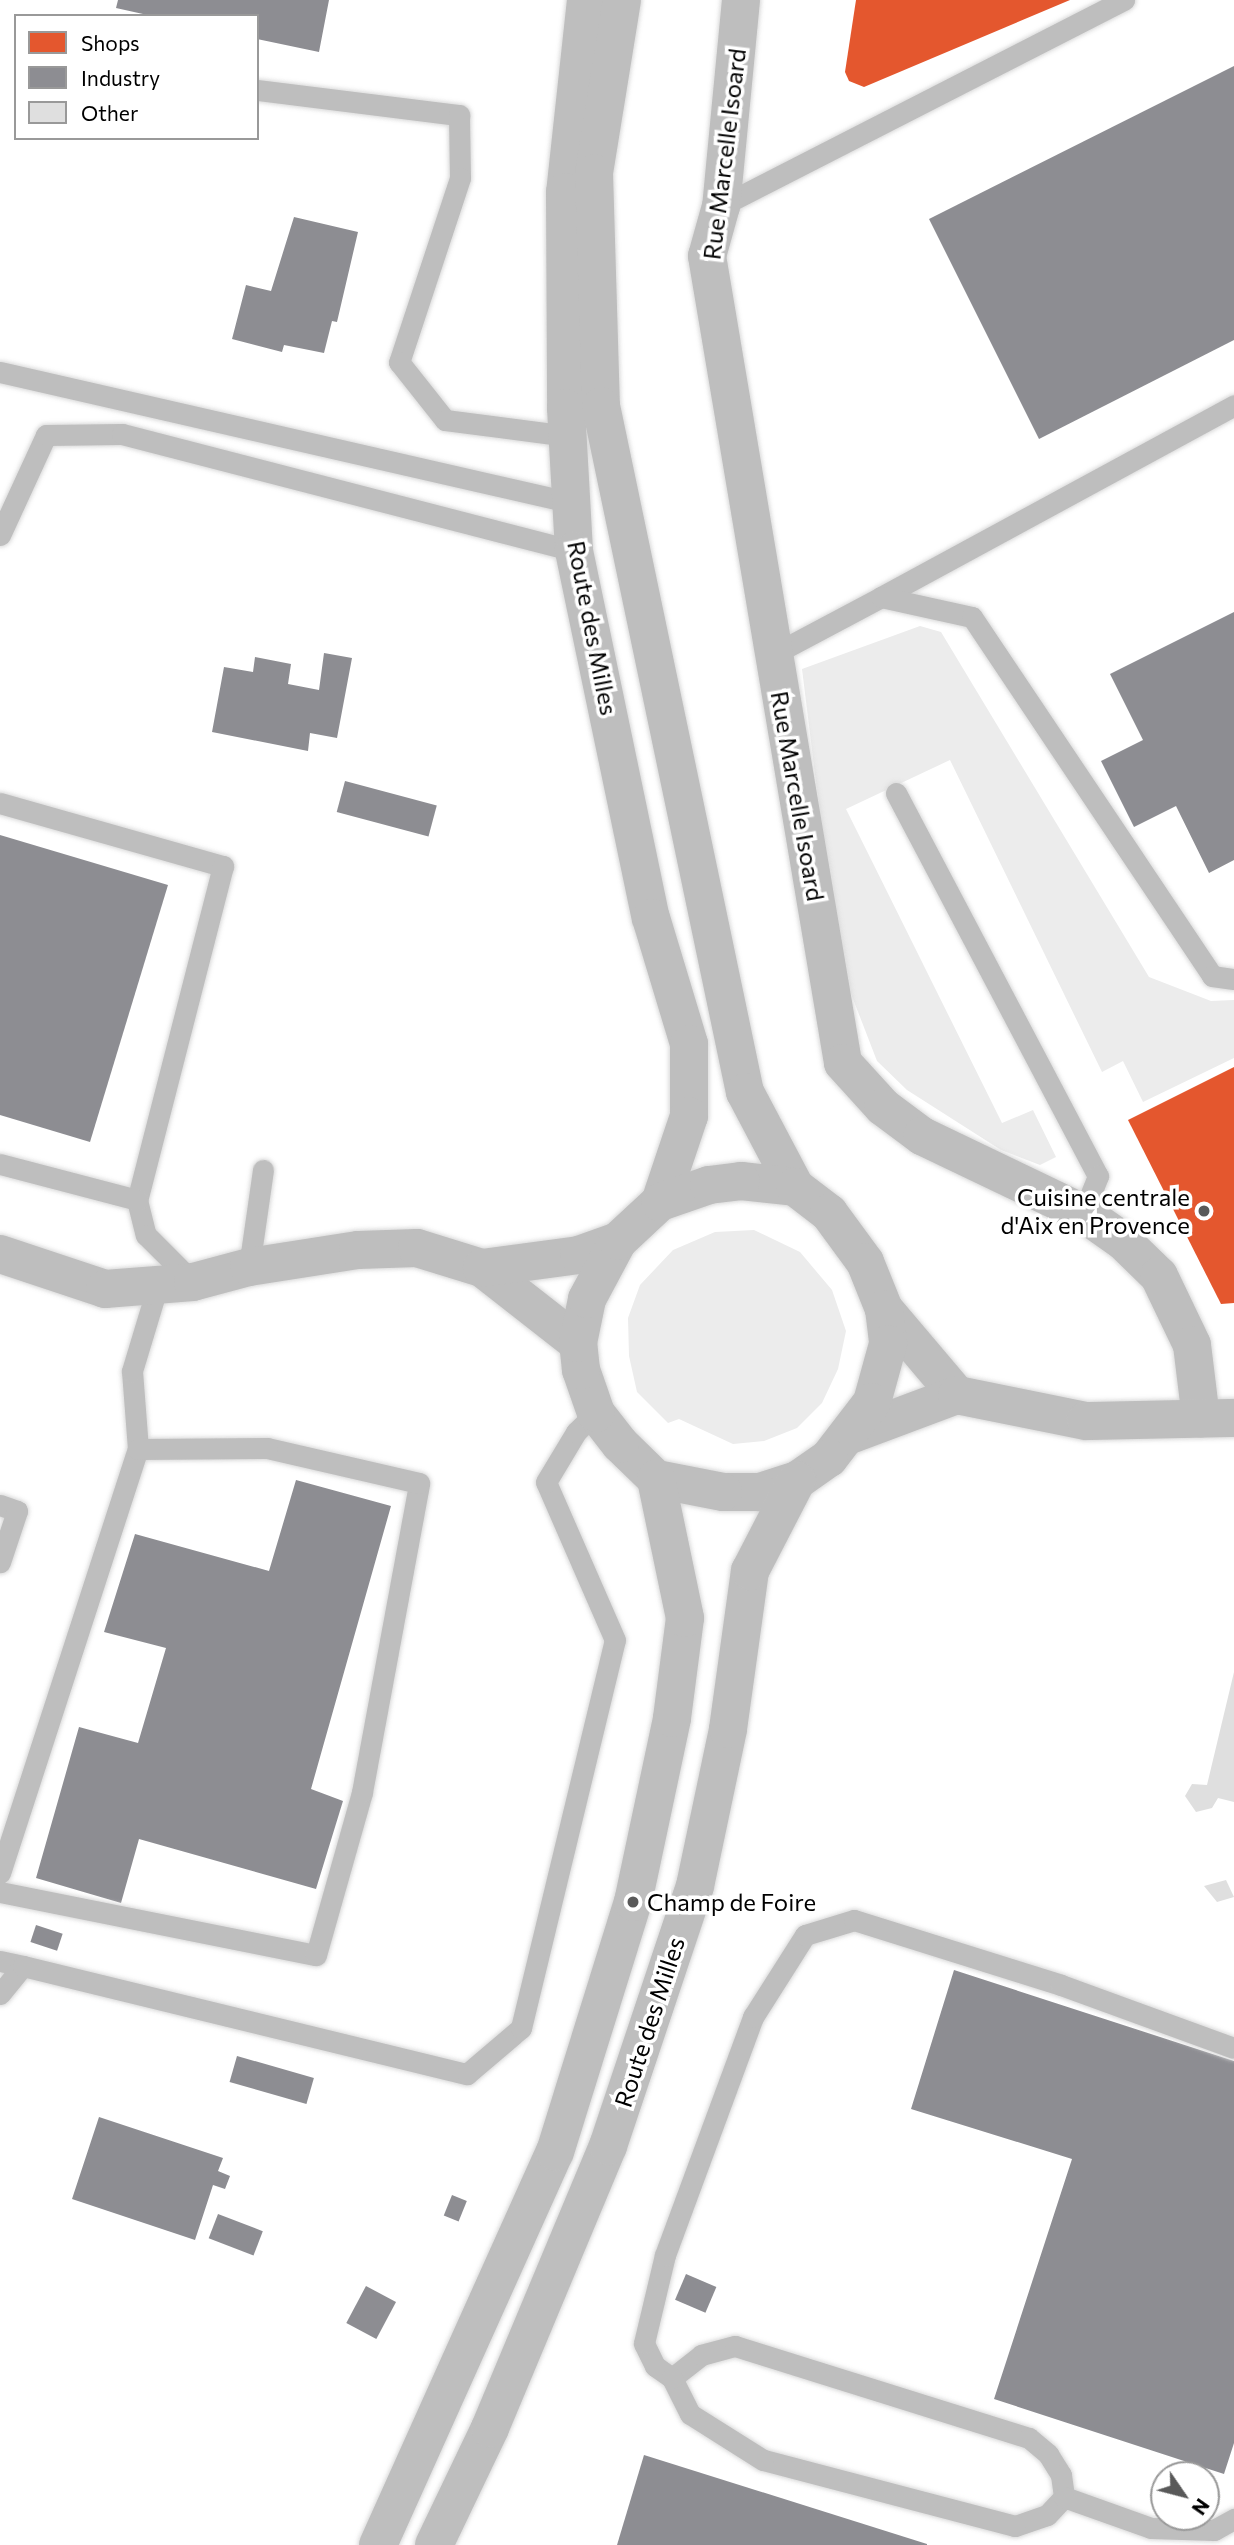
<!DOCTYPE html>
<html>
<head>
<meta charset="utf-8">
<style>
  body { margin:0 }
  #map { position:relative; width:1234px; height:2545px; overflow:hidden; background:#fff; font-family:Commissioner,sans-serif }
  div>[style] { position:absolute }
  .green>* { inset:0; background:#ececec }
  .shops>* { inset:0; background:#e4572e }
  .industry>* { inset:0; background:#8d8d92; transform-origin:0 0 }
  .building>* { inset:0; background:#dfdfdf }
  .roads { filter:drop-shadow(0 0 2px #dbdbdb) drop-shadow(0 0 2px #dbdbdb) }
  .lane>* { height:21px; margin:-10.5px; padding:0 10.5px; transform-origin:10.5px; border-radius:10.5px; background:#bebebe }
  .street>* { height:38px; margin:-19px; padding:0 19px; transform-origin:19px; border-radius:19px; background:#bebebe }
  .primary>* { height:38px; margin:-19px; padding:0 19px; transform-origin:19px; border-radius:19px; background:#bebebe }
  .dots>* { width:19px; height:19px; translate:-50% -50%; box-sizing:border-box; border:4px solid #fff; border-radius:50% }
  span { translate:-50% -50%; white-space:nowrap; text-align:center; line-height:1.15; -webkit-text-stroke:7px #fff; paint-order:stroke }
  .street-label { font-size:24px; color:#000 }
  .poi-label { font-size:24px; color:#000 }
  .right { translate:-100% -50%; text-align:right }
  .left { translate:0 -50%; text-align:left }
  .legend { position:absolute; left:14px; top:14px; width:245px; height:126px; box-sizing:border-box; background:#fff; border:2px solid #999; margin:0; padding:9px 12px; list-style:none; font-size:21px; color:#000 }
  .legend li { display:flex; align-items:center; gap:14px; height:35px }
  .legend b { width:35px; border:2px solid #999 }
  .north { position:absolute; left:1150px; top:2461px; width:70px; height:70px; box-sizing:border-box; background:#fff; border:2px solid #999; border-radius:50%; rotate:125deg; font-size:19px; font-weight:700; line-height:28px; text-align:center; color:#000 }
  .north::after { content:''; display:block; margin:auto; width:24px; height:32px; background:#595959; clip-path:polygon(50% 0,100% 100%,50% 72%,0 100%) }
</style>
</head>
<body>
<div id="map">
  <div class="green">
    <i style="clip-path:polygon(920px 626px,941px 632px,1149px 977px,1211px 1001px,1234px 1000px,1234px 1058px,1143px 1102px,1123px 1061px,1102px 1072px,950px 760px,846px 809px,1002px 1123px,1033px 1110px,1056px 1157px,1040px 1165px,1001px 1150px,907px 1090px,877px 1061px,838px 960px,802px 669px)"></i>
    <i style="clip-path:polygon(754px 1230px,800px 1252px,832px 1290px,846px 1331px,838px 1369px,822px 1403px,797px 1428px,764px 1441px,733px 1444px,679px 1419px,668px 1423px,637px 1392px,629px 1356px,628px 1318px,640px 1285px,673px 1250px,715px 1232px)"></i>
  </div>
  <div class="shops">
    <i style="clip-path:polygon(856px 0,1070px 0,864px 87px,849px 81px,845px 72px)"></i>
    <i style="clip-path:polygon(1234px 1067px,1234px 1303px,1221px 1304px,1128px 1120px)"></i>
  </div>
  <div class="industry">
    <i style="clip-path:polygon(118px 0,329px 0,319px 52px,257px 39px,257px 16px,152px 16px,116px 8px)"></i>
    <i style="clip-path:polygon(1234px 66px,1234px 340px,1039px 439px,929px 219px)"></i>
    <i style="clip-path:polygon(294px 217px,358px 232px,337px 322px,332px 321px,324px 353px,284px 345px,282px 352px,232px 339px,246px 285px,271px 291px)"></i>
    <i style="clip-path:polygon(1234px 612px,1234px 860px,1209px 873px,1176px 806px,1134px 827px,1101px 761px,1143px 740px,1110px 674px)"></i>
    <i style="clip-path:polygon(324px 653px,352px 658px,337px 738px,310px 733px,308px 751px,212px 732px,224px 667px,253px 672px,255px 657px,291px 664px,288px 684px,319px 690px)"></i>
    <i style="left:345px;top:781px;width:95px;height:32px;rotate:15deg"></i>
    <i style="clip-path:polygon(0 835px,168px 885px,90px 1142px,0 1115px)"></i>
    <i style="clip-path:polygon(296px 1480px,391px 1506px,311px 1789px,343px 1801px,316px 1889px,139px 1839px,121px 1903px,36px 1878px,79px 1727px,138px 1743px,166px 1648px,104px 1632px,135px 1534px,269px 1571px)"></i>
    <i style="left:36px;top:1925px;width:28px;height:18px;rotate:18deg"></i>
    <i style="clip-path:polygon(954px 1970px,1234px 2061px,1234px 2443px,1224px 2474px,994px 2399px,1072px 2159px,911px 2109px)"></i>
    <i style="left:237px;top:2056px;width:80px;height:27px;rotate:16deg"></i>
    <i style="clip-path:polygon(99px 2117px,223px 2158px,218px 2171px,230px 2176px,225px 2189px,213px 2185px,195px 2240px,72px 2199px)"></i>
    <i style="left:452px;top:2195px;width:16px;height:22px;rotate:22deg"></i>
    <i style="left:218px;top:2214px;width:48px;height:26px;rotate:21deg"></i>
    <i style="left:686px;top:2274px;width:33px;height:28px;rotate:23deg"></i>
    <i style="left:366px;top:2286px;width:34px;height:42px;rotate:28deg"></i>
    <i style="clip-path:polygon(644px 2455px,927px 2544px,927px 2545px,617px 2545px)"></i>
  </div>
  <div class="building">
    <i style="clip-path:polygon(1234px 1672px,1234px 1802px,1218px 1798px,1212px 1808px,1196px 1812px,1185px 1796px,1192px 1784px,1207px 1785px)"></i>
    <i style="clip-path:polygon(1226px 1880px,1234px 1897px,1217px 1902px,1204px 1886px)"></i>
  </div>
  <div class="roads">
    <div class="lane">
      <i style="left:257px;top:90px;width:204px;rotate:7.1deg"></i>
      <i style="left:459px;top:115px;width:63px;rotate:89.1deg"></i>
      <i style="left:460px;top:178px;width:194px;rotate:108.3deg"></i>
      <i style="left:399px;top:362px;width:74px;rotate:51.6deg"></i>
      <i style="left:445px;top:420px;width:124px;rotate:7.4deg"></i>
      <i style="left:721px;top:206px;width:453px;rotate:-27.1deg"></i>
      <i style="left:0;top:372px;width:588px;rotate:12.88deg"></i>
      <i style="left:0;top:535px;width:110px;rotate:-65.3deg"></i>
      <i style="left:46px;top:435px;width:76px;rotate:-0.8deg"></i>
      <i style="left:122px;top:434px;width:467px;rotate:14.5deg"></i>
      <i style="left:881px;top:597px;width:402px;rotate:-28.5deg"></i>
      <i style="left:774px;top:654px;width:121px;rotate:-28deg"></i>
      <i style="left:881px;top:597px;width:93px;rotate:12.4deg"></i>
      <i style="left:972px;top:617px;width:432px;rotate:56.2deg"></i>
      <i style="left:1212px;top:976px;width:22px;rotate:8deg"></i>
      <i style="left:896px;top:793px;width:433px;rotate:62.2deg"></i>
      <i style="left:1098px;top:1176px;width:40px;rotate:112deg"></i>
      <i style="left:0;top:803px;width:232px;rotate:15.8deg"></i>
      <i style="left:223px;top:866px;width:345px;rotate:104.4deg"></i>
      <i style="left:137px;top:1200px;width:36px;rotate:76deg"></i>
      <i style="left:146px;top:1235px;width:66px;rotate:45deg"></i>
      <i style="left:0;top:1164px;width:142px;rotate:14.7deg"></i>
      <i style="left:249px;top:1267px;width:98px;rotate:-81.8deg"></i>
      <i style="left:0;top:1505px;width:18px;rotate:19deg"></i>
      <i style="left:17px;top:1511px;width:54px;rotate:108.4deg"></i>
      <i style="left:0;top:1873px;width:446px;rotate:-72deg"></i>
      <i style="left:138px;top:1449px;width:78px;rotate:-94.4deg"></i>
      <i style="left:132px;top:1371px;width:90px;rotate:-73.2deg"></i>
      <i style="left:0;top:1892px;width:322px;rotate:11.3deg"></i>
      <i style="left:316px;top:1955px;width:169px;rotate:-74.2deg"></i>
      <i style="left:362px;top:1792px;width:314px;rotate:-79.5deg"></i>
      <i style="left:419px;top:1483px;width:156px;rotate:-167deg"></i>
      <i style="left:267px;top:1448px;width:129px;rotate:179.6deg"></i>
      <i style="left:0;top:1961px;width:24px;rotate:12deg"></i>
      <i style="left:0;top:1994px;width:36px;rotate:-51deg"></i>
      <i style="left:23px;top:1966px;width:457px;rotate:13.7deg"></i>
      <i style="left:467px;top:2074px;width:71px;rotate:-40.4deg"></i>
      <i style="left:521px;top:2028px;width:399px;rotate:-76.4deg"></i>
      <i style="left:615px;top:1640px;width:172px;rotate:-113.6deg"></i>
      <i style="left:546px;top:1482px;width:58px;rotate:-59deg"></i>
      <i style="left:576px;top:1432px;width:28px;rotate:-44deg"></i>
      <i style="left:672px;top:2378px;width:37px;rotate:-38deg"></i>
      <i style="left:701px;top:2355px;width:35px;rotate:-15deg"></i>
      <i style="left:735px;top:2346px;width:308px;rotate:17.4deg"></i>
      <i style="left:1029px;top:2438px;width:25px;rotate:40deg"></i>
      <i style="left:1048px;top:2454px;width:25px;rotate:58deg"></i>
      <i style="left:1061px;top:2475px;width:22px;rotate:82deg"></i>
      <i style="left:1064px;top:2497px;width:25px;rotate:133deg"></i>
      <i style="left:1047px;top:2515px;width:34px;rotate:161deg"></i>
      <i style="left:1015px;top:2526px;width:260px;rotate:-165.3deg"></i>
      <i style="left:763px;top:2460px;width:86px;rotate:-147.8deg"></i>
      <i style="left:690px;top:2414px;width:40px;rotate:-116.6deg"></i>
      <i style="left:672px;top:2378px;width:21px;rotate:-145deg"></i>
      <i style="left:655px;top:2366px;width:25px;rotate:-116deg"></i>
      <i style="left:644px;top:2343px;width:90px;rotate:-76.6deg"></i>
      <i style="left:665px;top:2255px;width:254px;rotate:-69.7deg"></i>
      <i style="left:753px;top:2017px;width:97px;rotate:-57.6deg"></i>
      <i style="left:805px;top:1935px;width:51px;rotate:-17deg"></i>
      <i style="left:854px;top:1920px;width:217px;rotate:17.4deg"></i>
      <i style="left:1061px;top:1985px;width:184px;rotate:20deg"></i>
      <i style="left:1064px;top:2497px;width:92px;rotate:19.6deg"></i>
      <i style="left:1151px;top:2528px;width:63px;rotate:1.8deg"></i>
      <i style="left:1214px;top:2530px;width:23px;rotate:-29deg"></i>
    </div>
    <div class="street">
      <i style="left:741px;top:0;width:207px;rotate:95.5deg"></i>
      <i style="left:721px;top:206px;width:52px;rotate:105.6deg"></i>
      <i style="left:707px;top:256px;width:818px;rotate:80.43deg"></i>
      <i style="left:843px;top:1063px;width:59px;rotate:47.7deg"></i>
      <i style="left:883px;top:1107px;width:49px;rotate:36.6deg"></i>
      <i style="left:922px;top:1136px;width:178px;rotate:25.6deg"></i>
      <i style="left:1083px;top:1213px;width:49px;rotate:35deg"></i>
      <i style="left:1123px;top:1241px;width:50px;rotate:44.2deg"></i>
      <i style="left:1159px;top:1276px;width:76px;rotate:64.4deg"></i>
      <i style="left:1192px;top:1345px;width:74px;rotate:83deg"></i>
      <i style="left:0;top:1254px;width:111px;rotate:18.4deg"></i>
      <i style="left:105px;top:1289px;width:88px;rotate:-4.5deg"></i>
      <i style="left:193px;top:1282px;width:58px;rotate:-15deg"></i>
      <i style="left:249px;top:1267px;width:110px;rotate:-8.9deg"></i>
      <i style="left:358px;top:1250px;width:59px;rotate:-1.9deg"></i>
      <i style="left:417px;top:1248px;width:68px;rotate:17.1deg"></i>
      <i style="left:884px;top:1309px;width:113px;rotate:49.7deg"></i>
      <i style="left:578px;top:1343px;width:122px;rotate:-142deg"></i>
      <i style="left:482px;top:1268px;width:98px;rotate:-7.6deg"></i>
      <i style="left:579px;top:1255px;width:41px;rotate:-19.7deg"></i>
      <i style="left:850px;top:1435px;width:114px;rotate:-20.5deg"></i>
      <i style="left:957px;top:1395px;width:132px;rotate:11.4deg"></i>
      <i style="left:1086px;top:1421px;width:148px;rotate:-1.2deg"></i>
    </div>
    <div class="primary">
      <i style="left:586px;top:0;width:193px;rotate:96.2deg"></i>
      <i style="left:565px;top:192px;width:216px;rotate:89.7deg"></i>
      <i style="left:566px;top:408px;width:143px;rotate:86.8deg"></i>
      <i style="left:574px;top:551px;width:375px;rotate:78.2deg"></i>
      <i style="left:651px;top:918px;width:132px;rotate:73.2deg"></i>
      <i style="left:689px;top:1044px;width:72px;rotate:90deg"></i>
      <i style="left:689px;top:1116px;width:91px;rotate:108.6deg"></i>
      <i style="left:622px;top:0;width:175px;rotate:99.2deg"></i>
      <i style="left:594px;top:173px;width:233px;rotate:88.3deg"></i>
      <i style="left:601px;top:406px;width:701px;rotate:78.15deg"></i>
      <i style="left:745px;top:1092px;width:107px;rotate:62.2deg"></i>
      <i style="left:741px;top:1181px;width:54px;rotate:6.3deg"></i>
      <i style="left:795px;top:1187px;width:43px;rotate:37.4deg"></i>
      <i style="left:829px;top:1213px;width:61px;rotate:53.7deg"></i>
      <i style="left:865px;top:1262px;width:51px;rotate:68deg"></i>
      <i style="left:884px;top:1309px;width:35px;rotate:83deg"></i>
      <i style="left:888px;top:1344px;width:60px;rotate:105.4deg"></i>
      <i style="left:872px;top:1402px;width:71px;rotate:127.5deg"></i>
      <i style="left:829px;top:1458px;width:39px;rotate:145deg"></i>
      <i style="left:797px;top:1480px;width:40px;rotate:162deg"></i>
      <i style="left:759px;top:1492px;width:36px;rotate:180deg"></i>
      <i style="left:723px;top:1492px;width:68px;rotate:-169deg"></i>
      <i style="left:656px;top:1479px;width:50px;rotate:-135.8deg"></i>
      <i style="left:620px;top:1444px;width:39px;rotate:-128deg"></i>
      <i style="left:596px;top:1413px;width:46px;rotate:-109.2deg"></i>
      <i style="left:581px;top:1370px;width:27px;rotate:-96deg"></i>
      <i style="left:578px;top:1343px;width:45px;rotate:-78.4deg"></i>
      <i style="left:587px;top:1299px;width:66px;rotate:-61.9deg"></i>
      <i style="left:618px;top:1241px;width:57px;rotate:-42.9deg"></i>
      <i style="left:660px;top:1202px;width:52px;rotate:-19.1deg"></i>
      <i style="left:709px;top:1185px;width:32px;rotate:-7deg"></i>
      <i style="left:378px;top:2545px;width:431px;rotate:-65.8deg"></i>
      <i style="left:555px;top:2152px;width:262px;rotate:-72.7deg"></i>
      <i style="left:633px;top:1902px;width:188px;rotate:-78deg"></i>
      <i style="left:672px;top:1718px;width:101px;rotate:-82.6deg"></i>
      <i style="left:685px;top:1618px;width:142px;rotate:-101.8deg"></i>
      <i style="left:434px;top:2545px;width:130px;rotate:-64.4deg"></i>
      <i style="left:490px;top:2428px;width:306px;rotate:-67.3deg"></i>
      <i style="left:608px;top:2146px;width:274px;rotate:-71.5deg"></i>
      <i style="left:695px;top:1886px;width:160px;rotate:-78.1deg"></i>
      <i style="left:728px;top:1729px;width:160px;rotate:-82.1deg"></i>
      <i style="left:750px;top:1571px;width:102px;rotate:-62.7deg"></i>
    </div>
  </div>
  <div class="dots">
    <i style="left:1204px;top:1211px;background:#595959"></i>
    <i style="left:633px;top:1902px;background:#595959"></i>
  </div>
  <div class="street-label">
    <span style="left:724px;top:154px;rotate:-83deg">Rue Marcelle Isoard</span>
    <span style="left:593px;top:628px;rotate:79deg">Route des Milles</span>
    <span style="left:798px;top:796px;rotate:80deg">Rue Marcelle Isoard</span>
    <span style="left:649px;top:2022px;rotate:-72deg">Route des Milles</span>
  </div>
  <div class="poi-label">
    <span class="right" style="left:1190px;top:1211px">Cuisine centrale<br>d'Aix en Provence</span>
    <span class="left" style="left:647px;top:1902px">Champ de Foire</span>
  </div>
  <ul class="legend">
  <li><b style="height:19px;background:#e4572e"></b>Shops</li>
  <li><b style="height:19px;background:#8d8d92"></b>Industry</li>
  <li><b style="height:19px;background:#dfdfdf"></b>Other</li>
  </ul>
  <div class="north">N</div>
</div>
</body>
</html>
